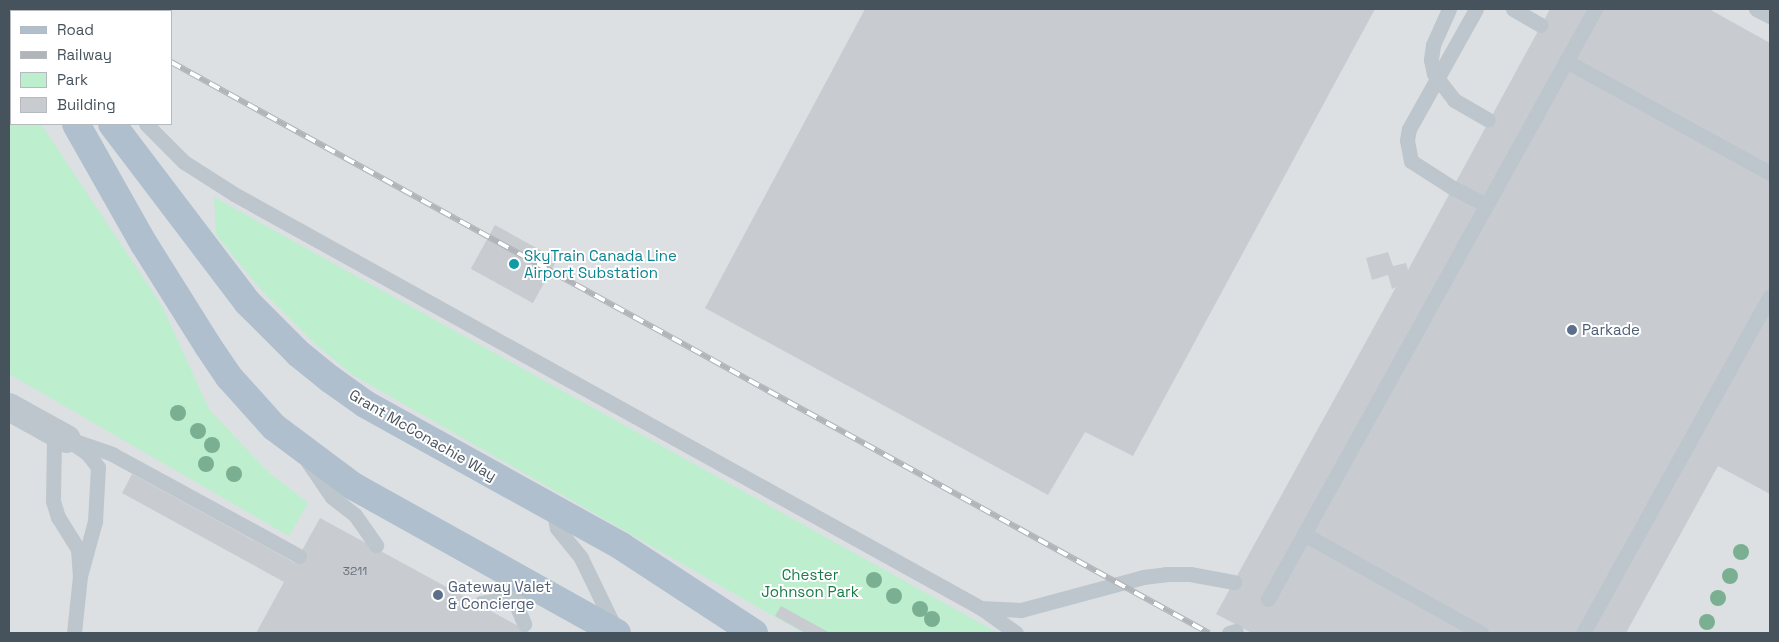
<!DOCTYPE html>
<html>
<head>
<meta charset="utf-8">
<style>
  body { margin:0 }
  #map { position:relative; width:1779px; height:642px; overflow:hidden; background:#f1eeef; font-family:"Space Grotesk",sans-serif }
  div>[style] { position:absolute }
  .airport>* { inset:0; background:#dde0e3 }
  .green>* { inset:0; background:#bdeece }
  .building>* { inset:0; background:#c8ccd1; transform-origin:0 0 }
  .lane>* { height:15px; margin:-7.5px; padding:0 7.5px; transform-origin:7.5px; border-radius:7.5px; background:#bdc6cd }
  .street>* { height:28px; margin:-14px; padding:0 14px; transform-origin:14px; border-radius:14px; background:#bdc6cd }
  .primary>* { height:28px; margin:-14px; padding:0 14px; transform-origin:14px; border-radius:14px; background:#afbfcd }
  .rail>* { height:5.5px; margin-top:-2.75px; transform-origin:0; background:repeating-linear-gradient(90deg,#fff 0 11px,#b1b4b9 0 22px); box-sizing:border-box; border-block:1px solid #b1b4b9 }
  .lane-bridge>* { height:15px; margin:-7.5px; padding:0 7.5px; transform-origin:7.5px; border-radius:7.5px; background:#bdc6cd }
  .trees>* { width:16px; height:16px; margin:-8px; border-radius:50%; background:#7aaf92 }
  .dots>* { width:14px; height:14px; translate:-50% -50%; box-sizing:border-box; border:2px solid #fff; border-radius:50% }
  span { translate:-50% -50%; white-space:nowrap; text-align:center; line-height:1.15; -webkit-text-stroke:4px #fff; paint-order:stroke }
  .number-label { font-size:12px; color:#677179 }
  .number-label span { -webkit-text-stroke-width:0 }
  .culture-label { font-size:15px; color:#0d838f }
  .left { translate:0 -50%; text-align:left }
  .service-label { font-size:15px; color:#4e5e75 }
  .street-label { font-size:15px; color:#47535c }
  .park-label { font-size:15px; color:#187c46 }
  .frame { position:absolute; inset:0; border:10px solid #47535c; pointer-events:none }
  .legend { position:absolute; left:10px; top:10px; width:162px; height:115px; box-sizing:border-box; background:#fff; border:1px solid #b5babe; margin:0; padding:6px 9px; list-style:none; font-size:15px; color:#47535c }
  .legend li { display:flex; align-items:center; gap:10px; height:25px }
  .legend b { width:25px; border:1px solid #b5babe }
</style>
</head>
<body>
<div id="map">
  <div class="airport">
    <i style="clip-path:polygon(evenodd,9px 9px,1770px 9px,1770px 633px,9px 633px,9px 9px,11px 11px,171px 11px,171px 124px,11px 124px,11px 11px)"></i>
  </div>
  <div class="green">
    <i style="clip-path:polygon(9px 76px,11px 124px,41px 124px,162px 306px,209px 409px,265px 469px,308px 503px,289px 536px,9px 374px)"></i>
    <i style="clip-path:polygon(214px 197px,998px 633px,803px 633px,353px 375px,314px 343px,263px 292px,216px 235px)"></i>
  </div>
  <div class="building">
    <i style="clip-path:polygon(865px 9px,1375px 9px,1133px 456px,1085px 432px,1048px 495px,705px 308px)"></i>
    <i style="clip-path:polygon(1550px 9px,1709px 9px,1770px 43px,1770px 494px,1718px 466px,1626px 633px,1252px 633px,1216px 614px,1396px 287px,1392px 289px,1388px 275px,1372px 280px,1366px 258px,1388px 252px,1393px 266px,1406px 263px,1408px 270px)"></i>
    <i style="left:495px;top:225px;width:71px;height:50px;rotate:29deg"></i>
    <i style="clip-path:polygon(132px 474px,295px 563px,320px 518px,531px 633px,256px 633px,284px 582px,122px 493px)"></i>
    <i style="clip-path:polygon(781px 606px,830px 633px,805px 633px,775px 616px)"></i>
  </div>
  <div class="lane">
    <i style="left:1449px;top:9px;width:39px;rotate:114deg"></i>
    <i style="left:1433px;top:45px;width:15px;rotate:98deg"></i>
    <i style="left:1431px;top:60px;width:14px;rotate:78deg"></i>
    <i style="left:1434px;top:74px;width:33px;rotate:52deg"></i>
    <i style="left:1454px;top:100px;width:39px;rotate:30deg"></i>
    <i style="left:1513px;top:9px;width:32px;rotate:30deg"></i>
    <i style="left:1756px;top:9px;width:16px;rotate:27deg"></i>
    <i style="left:1566px;top:61px;width:233px;rotate:28.8deg"></i>
    <i style="left:146px;top:124px;width:54px;rotate:45deg"></i>
    <i style="left:184px;top:162px;width:59px;rotate:32.6deg"></i>
    <i style="left:234px;top:194px;width:854px;rotate:29deg"></i>
    <i style="left:981px;top:608px;width:43px;rotate:35.5deg"></i>
    <i style="left:1453px;top:188px;width:37px;rotate:27deg"></i>
    <i style="left:49px;top:430px;width:9px;rotate:58deg"></i>
    <i style="left:54px;top:438px;width:63px;rotate:90.9deg"></i>
    <i style="left:53px;top:501px;width:17px;rotate:73deg"></i>
    <i style="left:58px;top:517px;width:38px;rotate:58deg"></i>
    <i style="left:78px;top:549px;width:27px;rotate:86deg"></i>
    <i style="left:80px;top:576px;width:57px;rotate:-74.7deg"></i>
    <i style="left:95px;top:521px;width:54px;rotate:-86.8deg"></i>
    <i style="left:98px;top:467px;width:18px;rotate:-128deg"></i>
    <i style="left:87px;top:453px;width:24px;rotate:-145deg"></i>
    <i style="left:78px;top:442px;width:36px;rotate:19deg"></i>
    <i style="left:112px;top:454px;width:213px;rotate:28.6deg"></i>
    <i style="left:308px;top:462px;width:42px;rotate:55.6deg"></i>
    <i style="left:332px;top:497px;width:29px;rotate:38deg"></i>
    <i style="left:355px;top:515px;width:37px;rotate:55deg"></i>
    <i style="left:553px;top:508px;width:20px;rotate:79deg"></i>
    <i style="left:557px;top:528px;width:38px;rotate:51deg"></i>
    <i style="left:581px;top:558px;width:80px;rotate:64.1deg"></i>
    <i style="left:1304px;top:534px;width:203px;rotate:29.2deg"></i>
    <i style="left:509px;top:588px;width:39px;rotate:67deg"></i>
    <i style="left:1268px;top:599px;width:675px;rotate:-61deg"></i>
    <i style="left:481px;top:603px;width:61px;rotate:-9.5deg"></i>
    <i style="left:981px;top:608px;width:40px;rotate:2.9deg"></i>
    <i style="left:1021px;top:610px;width:126px;rotate:-15.1deg"></i>
    <i style="left:1143px;top:577px;width:23px;rotate:-7deg"></i>
    <i style="left:1166px;top:574px;width:24px"></i>
    <i style="left:1190px;top:574px;width:45px;rotate:10.3deg"></i>
    <i style="left:74px;top:633px;width:57px;rotate:-84deg"></i>
    <i style="left:1229px;top:633px;width:7px;rotate:-16deg"></i>
    <i style="left:1583px;top:633px;width:385px;rotate:-61deg"></i>
  </div>
  <div class="street">
    <i style="left:9px;top:407px;width:66px;rotate:28.9deg"></i>
  </div>
  <div class="primary">
    <i style="left:9px;top:9px;width:6px;rotate:72deg"></i>
    <i style="left:35px;top:9px;width:2px;rotate:63deg"></i>
    <i style="left:76px;top:124px;width:138px;rotate:60.5deg"></i>
    <i style="left:144px;top:244px;width:120px;rotate:57.9deg"></i>
    <i style="left:208px;top:346px;width:37px;rotate:56deg"></i>
    <i style="left:229px;top:377px;width:67px;rotate:48deg"></i>
    <i style="left:274px;top:427px;width:99px;rotate:36.8deg"></i>
    <i style="left:353px;top:486px;width:302px;rotate:29.1deg"></i>
    <i style="left:112px;top:124px;width:223px;rotate:52.8deg"></i>
    <i style="left:247px;top:302px;width:74px;rotate:45deg"></i>
    <i style="left:299px;top:354px;width:40px;rotate:39deg"></i>
    <i style="left:330px;top:379px;width:43px;rotate:35.5deg"></i>
    <i style="left:365px;top:404px;width:293px;rotate:29deg"></i>
    <i style="left:621px;top:546px;width:159px;rotate:33.2deg"></i>
  </div>
  <div class="rail">
    <i style="left:65px;top:9px;width:5px;rotate:22deg"></i>
    <i style="left:171px;top:62px;width:1185px;rotate:28.82deg"></i>
  </div>
  <div class="lane-bridge">
    <i style="left:1453px;top:188px;width:50px;rotate:-147.3deg"></i>
    <i style="left:1411px;top:161px;width:21px;rotate:-101deg"></i>
    <i style="left:1407px;top:140px;width:11px;rotate:-80deg"></i>
    <i style="left:1409px;top:129px;width:137px;rotate:-60.8deg"></i>
  </div>
  <div class="trees">
    <i style="left:178px;top:413px"></i>
    <i style="left:198px;top:431px"></i>
    <i style="left:212px;top:445px"></i>
    <i style="left:206px;top:464px"></i>
    <i style="left:234px;top:474px"></i>
    <i style="left:1741px;top:552px"></i>
    <i style="left:1730px;top:576px"></i>
    <i style="left:874px;top:580px"></i>
    <i style="left:894px;top:596px"></i>
    <i style="left:1718px;top:598px"></i>
    <i style="left:920px;top:609px"></i>
    <i style="left:932px;top:619px"></i>
    <i style="left:1707px;top:622px"></i>
  </div>
  <div class="dots">
    <i style="left:514px;top:264px;background:#0f9aa8"></i>
    <i style="left:1572px;top:330px;background:#5c6f8a"></i>
    <i style="left:438px;top:595px;background:#5c6f8a"></i>
  </div>
  <div class="number-label">
    <span style="left:355px;top:572px">3211</span>
  </div>
  <div class="culture-label">
    <span class="left" style="left:524px;top:264px">SkyTrain Canada Line<br>Airport Substation</span>
  </div>
  <div class="service-label">
    <span class="left" style="left:1582px;top:330px">Parkade</span>
    <span class="left" style="left:448px;top:595px">Gateway Valet<br>&amp; Concierge</span>
  </div>
  <div class="street-label">
    <span style="left:423px;top:435px;rotate:30deg">Grant McConachie Way</span>
  </div>
  <div class="park-label">
    <span style="left:810px;top:583px">Chester<br>Johnson Park</span>
  </div>
  <div class="frame"></div>
  <ul class="legend">
  <li><b style="height:6px;background:#afbfcd"></b>Road</li>
  <li><b style="height:6px;background:#b1b4b9"></b>Railway</li>
  <li><b style="height:14px;background:#bdeece"></b>Park</li>
  <li><b style="height:14px;background:#c8ccd1"></b>Building</li>
  </ul>
</div>
</body>
</html>
